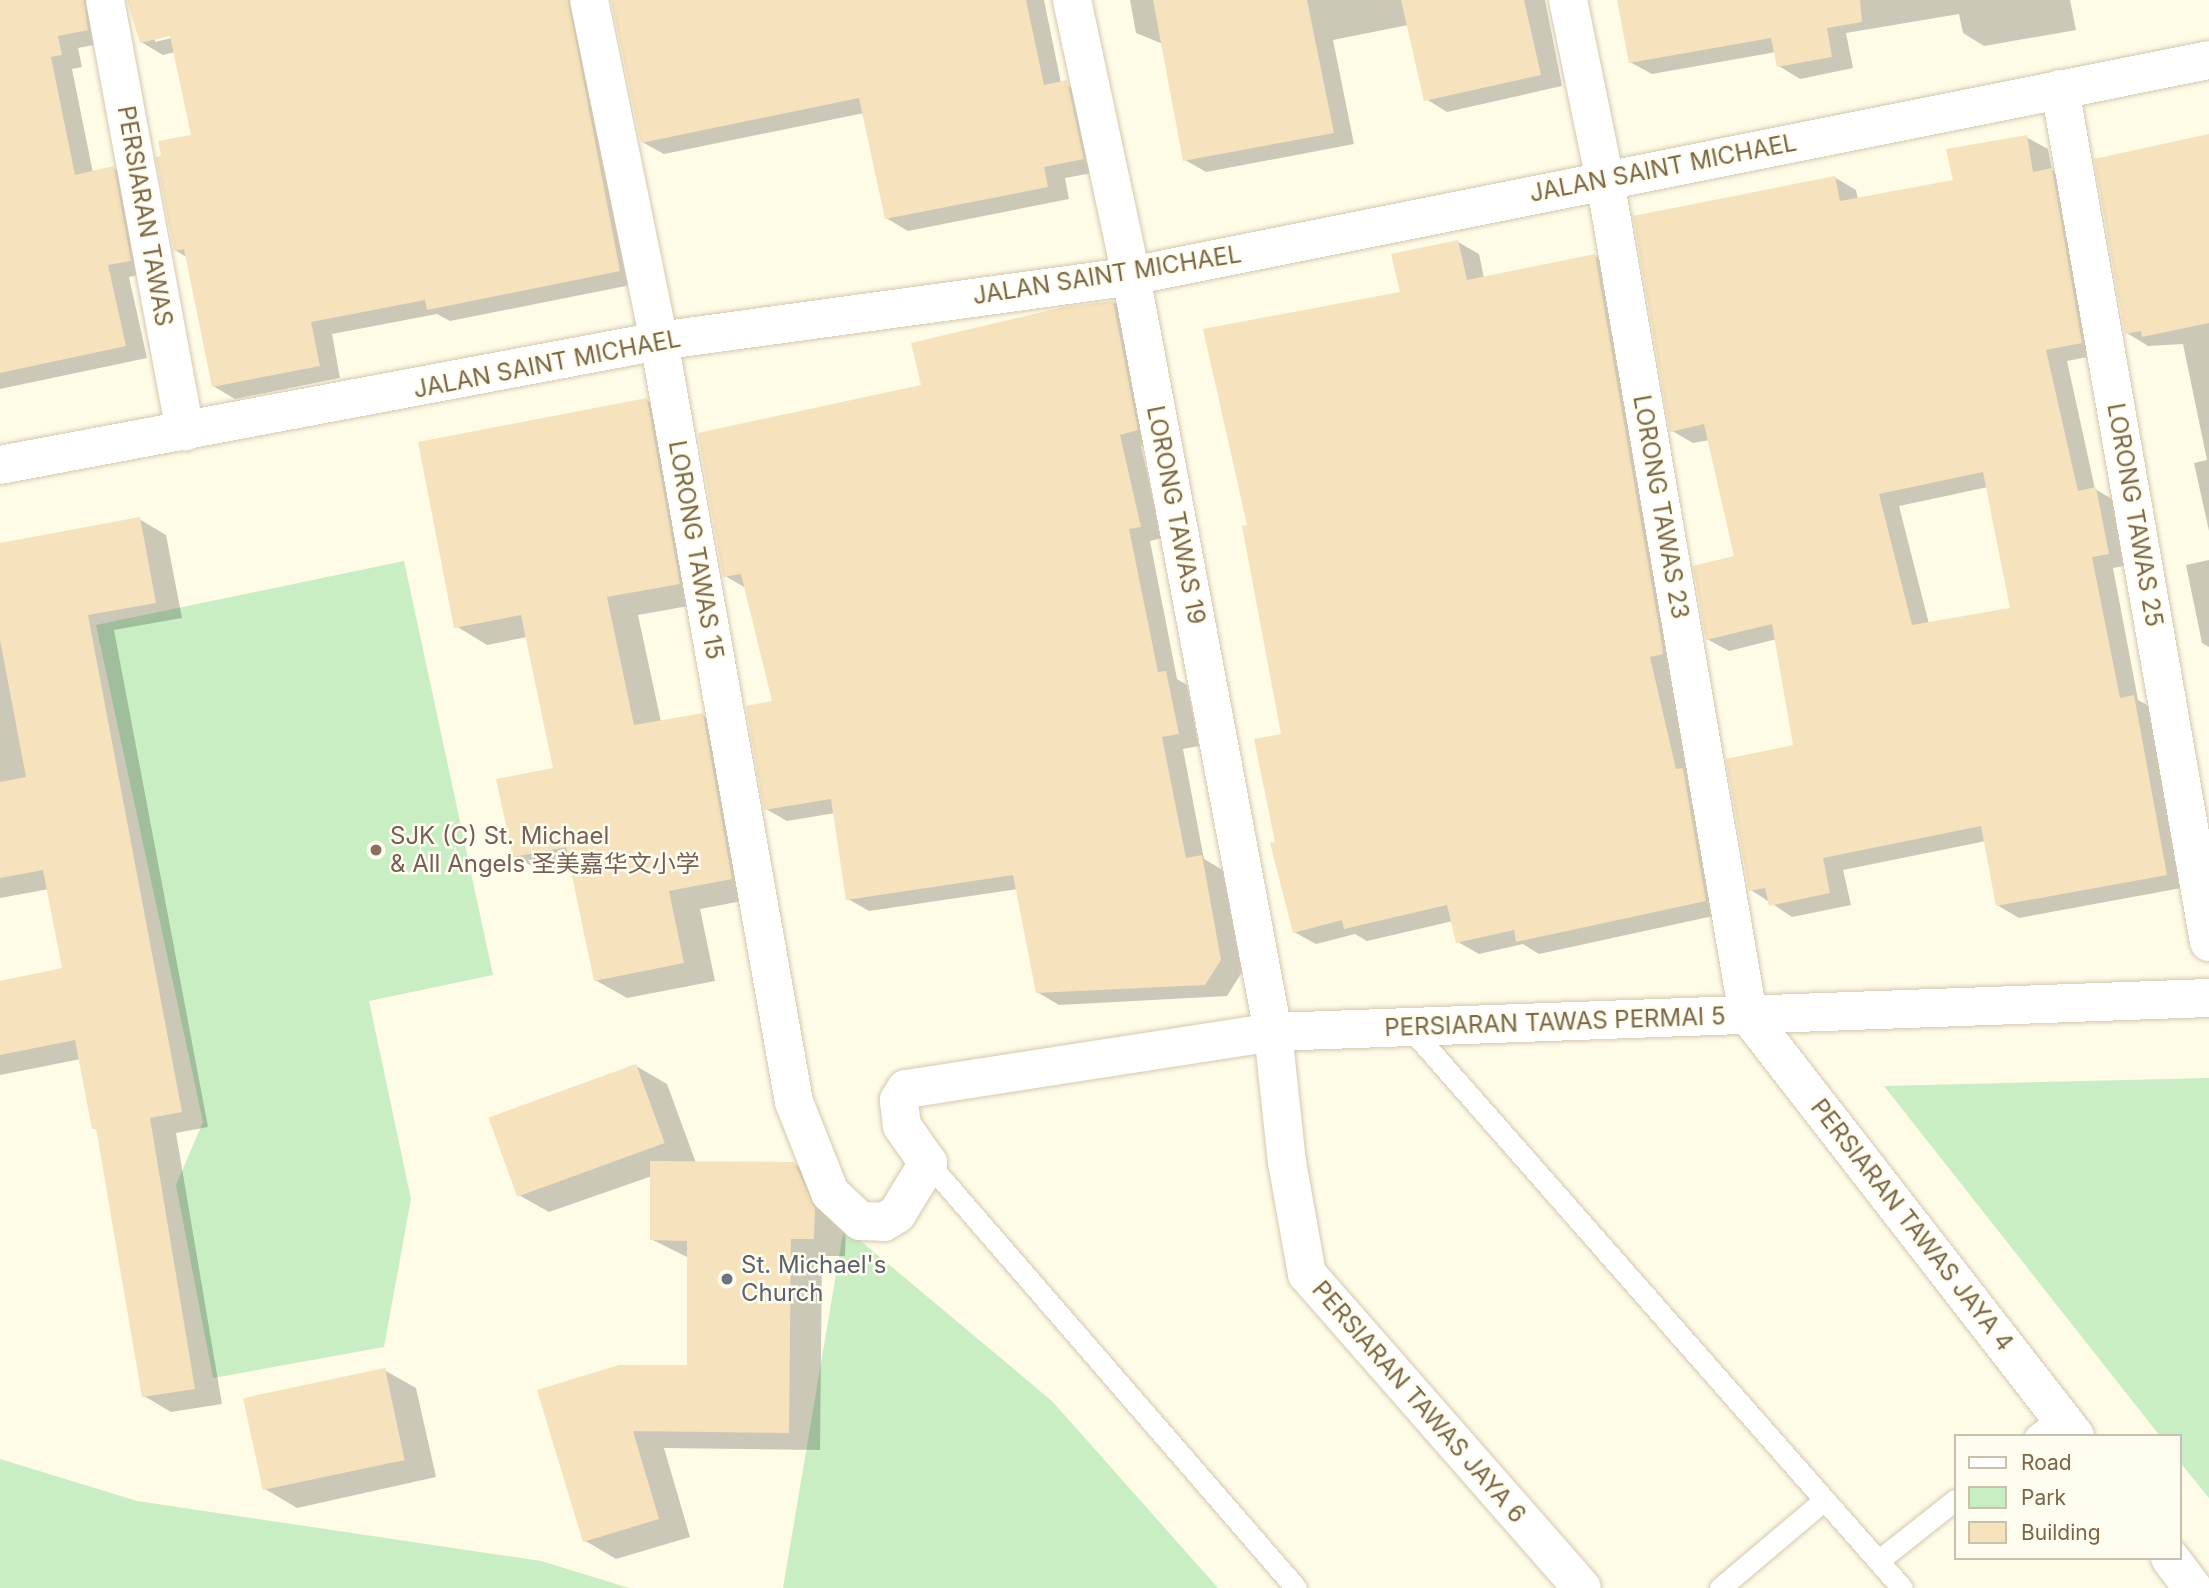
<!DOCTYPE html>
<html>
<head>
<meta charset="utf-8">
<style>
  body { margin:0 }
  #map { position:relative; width:2209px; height:1588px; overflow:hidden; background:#fefbe7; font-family:Inter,"Noto Sans SC",sans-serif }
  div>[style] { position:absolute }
  .green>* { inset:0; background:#c9eec3 }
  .shadow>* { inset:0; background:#0003 }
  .building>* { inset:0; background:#f6e2bc; transform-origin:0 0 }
  .roads { filter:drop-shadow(0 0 2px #d4c8ae) drop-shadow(0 0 2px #d4c8ae) }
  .lane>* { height:21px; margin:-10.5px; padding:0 10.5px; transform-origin:10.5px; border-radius:10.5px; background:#fff }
  .street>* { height:38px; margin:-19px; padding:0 19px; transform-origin:19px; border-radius:19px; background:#fff }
  .dots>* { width:19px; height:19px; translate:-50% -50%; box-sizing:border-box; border:4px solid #fffdef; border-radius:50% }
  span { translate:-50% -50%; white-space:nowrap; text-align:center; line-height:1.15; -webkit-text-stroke:5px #fffdef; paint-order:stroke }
  .street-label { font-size:24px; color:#7b6748 }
  .education-label { font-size:24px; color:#785e54 }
  .left { translate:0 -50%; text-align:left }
  .worship-label { font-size:24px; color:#5b616d }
  .legend { position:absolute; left:1954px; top:1434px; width:228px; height:126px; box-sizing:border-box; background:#fffdef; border:2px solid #cac1ac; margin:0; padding:9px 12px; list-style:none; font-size:21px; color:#7b6748 }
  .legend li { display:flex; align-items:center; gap:14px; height:35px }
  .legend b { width:35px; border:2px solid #cac1ac }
</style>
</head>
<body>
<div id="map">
  <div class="green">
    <i style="clip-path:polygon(404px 561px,493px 975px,369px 1001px,411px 1199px,384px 1347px,213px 1378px,176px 1185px,203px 1122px,96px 625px)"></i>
    <i style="clip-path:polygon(2209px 1078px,2209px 1498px,2179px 1461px,2179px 1436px,2160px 1436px,1884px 1086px)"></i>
    <i style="clip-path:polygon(844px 1227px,1052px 1401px,1218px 1588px,783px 1588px)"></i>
    <i style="clip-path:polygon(0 1459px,137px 1501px,541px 1561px,629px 1588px,0 1588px)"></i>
  </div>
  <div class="shadow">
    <i style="clip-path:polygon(0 0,112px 0,109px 42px,78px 48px,82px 67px,72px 69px,93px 173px,113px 168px,135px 181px,152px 272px,129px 277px,147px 358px,0 389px)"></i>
    <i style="clip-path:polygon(evenodd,128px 0,595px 0,641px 283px,450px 321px,437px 314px,332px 334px,340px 378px,235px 399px,213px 386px,188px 258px,175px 250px,193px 136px,175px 52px,163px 55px,141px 42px,128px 0,179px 32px,179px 36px,155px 42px,155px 38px,179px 32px)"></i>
    <i style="clip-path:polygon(613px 0,1044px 0,1061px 83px,1088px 95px,1104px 171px,1065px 178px,1069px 199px,908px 231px,886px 218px,864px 113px,664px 154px,642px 142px)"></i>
    <i style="clip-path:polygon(1130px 0,1545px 0,1562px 86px,1447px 112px,1426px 99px,1408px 25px,1333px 40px,1354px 144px,1206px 172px,1185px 160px,1163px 44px,1136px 33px)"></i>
    <i style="clip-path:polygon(1619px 0,2070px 0,2076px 30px,1984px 46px,1963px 33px,1959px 14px,1846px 33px,1853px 68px,1800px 79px,1779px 66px,1776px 52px,1652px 74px,1630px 62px)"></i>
    <i style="clip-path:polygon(2209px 136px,2209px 531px,2194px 463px,2207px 460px,2183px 344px,2148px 346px,2127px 333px)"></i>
    <i style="clip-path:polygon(evenodd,2026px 137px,2048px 149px,2052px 170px,2073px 183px,2103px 354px,2067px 361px,2095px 489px,2117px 502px,2129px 565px,2113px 568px,2138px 700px,2156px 710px,2187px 887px,2019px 918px,1997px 905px,1986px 841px,1843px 870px,1851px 905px,1792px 917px,1751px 890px,1795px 746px,1777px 639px,1729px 651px,1707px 639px,1737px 557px,1710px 440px,1693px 443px,1672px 431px,1834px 177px,1856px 190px,1858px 200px,1955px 182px,2026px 137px,1988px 487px,2012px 609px,1929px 624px,1899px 506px,1988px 487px)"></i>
    <i style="clip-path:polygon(1458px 242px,1479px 254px,1484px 278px,1595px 256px,1617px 268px,1727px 913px,1539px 954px,1523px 944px,1479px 954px,1458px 942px,1453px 921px,1367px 941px,1355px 934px,1316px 944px,1294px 932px,1277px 843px,1283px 735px,1249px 526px,1402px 294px)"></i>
    <i style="clip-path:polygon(1113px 302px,1134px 315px,1158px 442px,1141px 446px,1162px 538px,1150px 541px,1177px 679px,1187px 685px,1199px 746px,1183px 749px,1204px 859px,1223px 870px,1242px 972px,1227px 996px,1059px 1005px,1037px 992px,1018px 889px,869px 911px,848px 899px,835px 813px,787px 821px,766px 809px,774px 703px,746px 588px,725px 576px,923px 386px)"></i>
    <i style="clip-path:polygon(647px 400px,678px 418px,711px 602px,638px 615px,661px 722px,702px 715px,734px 733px,763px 897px,700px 909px,715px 981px,627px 998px,595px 980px,572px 869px,546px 874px,514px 856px,555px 769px,527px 637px,487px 645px,456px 626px)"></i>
    <i style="clip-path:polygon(139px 519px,166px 535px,182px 618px,114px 630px,208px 1127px,176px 1133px,222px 1404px,171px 1412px,144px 1396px,99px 1131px,94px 1128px,81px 1059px,0 1075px,0 983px,64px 970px,49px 889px,0 898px,0 544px)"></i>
    <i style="clip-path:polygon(2209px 560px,2209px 647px,2202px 643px,2186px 565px)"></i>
    <i style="clip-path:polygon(636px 1066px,667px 1084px,696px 1163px,794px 1164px,826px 1183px,846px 1228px,845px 1256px,822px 1256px,820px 1450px,664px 1448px,690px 1537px,616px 1559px,584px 1540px,539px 1391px,689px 1367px,689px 1258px,651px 1239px,652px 1176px,549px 1212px,517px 1194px)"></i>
    <i style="clip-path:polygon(384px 1370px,416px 1388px,436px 1477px,297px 1508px,265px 1489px)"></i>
  </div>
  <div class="building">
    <i style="clip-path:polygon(0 0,84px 0,88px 30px,58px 36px,62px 55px,51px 57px,75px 175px,114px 166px,131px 261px,108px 265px,126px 346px,0 373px)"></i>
    <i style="clip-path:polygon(127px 0,568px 0,620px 271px,427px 310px,425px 300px,311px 322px,320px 366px,212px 387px,184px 249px,174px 251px,156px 157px,161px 156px,158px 141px,191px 135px,170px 36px,140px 43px)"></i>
    <i style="clip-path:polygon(611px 0,1026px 0,1044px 85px,1067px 80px,1084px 159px,1044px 167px,1048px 187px,885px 219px,859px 98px,641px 143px)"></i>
    <i style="clip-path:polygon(1153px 0,1307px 0,1334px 133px,1183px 161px)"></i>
    <i style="clip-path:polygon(1401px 0,1524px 0,1541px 75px,1424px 101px)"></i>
    <i style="clip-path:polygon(1617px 0,1860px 0,1862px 22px,1827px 28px,1832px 57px,1777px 67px,1771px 38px,1629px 63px)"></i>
    <i style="clip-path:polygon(2209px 134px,2209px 323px,2142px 337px,2141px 331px,2125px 334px,2094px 159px)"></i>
    <i style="clip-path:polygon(evenodd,2027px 135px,2033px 172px,2052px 168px,2082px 343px,2046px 350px,2078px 491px,2096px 487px,2109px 554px,2092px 557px,2120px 698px,2134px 695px,2167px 875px,1996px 906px,1981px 826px,1823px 858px,1830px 893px,1769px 906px,1765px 888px,1749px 891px,1726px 759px,1793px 745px,1772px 624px,1706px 640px,1693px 566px,1734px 556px,1704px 424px,1670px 432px,1633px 216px,1835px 176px,1840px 201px,1953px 180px,1946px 149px,2027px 135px,1983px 472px,2010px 608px,1912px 625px,1879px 494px,1983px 472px)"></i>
    <i style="clip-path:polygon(1458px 240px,1467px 280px,1595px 254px,1663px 650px,1663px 654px,1650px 657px,1676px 769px,1683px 768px,1706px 901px,1516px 942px,1514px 930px,1456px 943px,1447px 905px,1344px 929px,1342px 920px,1293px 933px,1270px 843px,1275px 842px,1254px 739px,1281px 734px,1242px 526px,1247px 525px,1203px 329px,1400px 292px,1391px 254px)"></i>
    <i style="clip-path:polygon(1113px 301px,1138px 430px,1120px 435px,1141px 527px,1129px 529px,1158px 672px,1166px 671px,1179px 734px,1162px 737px,1186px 858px,1202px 855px,1221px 960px,1205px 985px,1036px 993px,1013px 875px,846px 900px,831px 799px,764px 810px,746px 706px,772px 701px,741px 574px,723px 577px,698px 433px,921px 385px,911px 343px,1064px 307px)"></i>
    <i style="clip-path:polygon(647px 398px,680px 584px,607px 597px,634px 725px,703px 713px,732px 879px,669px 891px,684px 963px,594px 981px,566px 847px,513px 857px,496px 779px,553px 768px,521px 615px,454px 628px,418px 442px)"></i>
    <i style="clip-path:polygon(140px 517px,156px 603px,88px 615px,182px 1112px,150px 1118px,195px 1389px,142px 1397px,96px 1128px,92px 1129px,75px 1040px,0 1055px,0 981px,62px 968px,43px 870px,0 878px,0 782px,26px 777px,0 640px,0 543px)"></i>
    <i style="left:636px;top:1064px;width:84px;height:157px;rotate:70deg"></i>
    <i style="clip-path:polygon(650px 1161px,794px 1162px,815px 1208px,814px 1239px,791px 1239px,789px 1433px,633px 1431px,659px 1519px,583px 1542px,537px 1390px,619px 1365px,687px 1365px,687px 1241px,650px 1240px)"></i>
    <i style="left:385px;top:1368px;width:94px;height:145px;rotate:78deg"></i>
  </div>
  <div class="roads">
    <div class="lane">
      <i style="left:1410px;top:1028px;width:745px;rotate:48.7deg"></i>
      <i style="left:928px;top:1163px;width:562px;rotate:49.11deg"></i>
      <i style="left:2035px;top:1436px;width:32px;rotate:-39deg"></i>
      <i style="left:1878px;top:1561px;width:98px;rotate:-38.4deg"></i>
      <i style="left:1720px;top:1588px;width:136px;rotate:-40.2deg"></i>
    </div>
    <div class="street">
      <i style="left:105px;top:0;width:439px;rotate:79.5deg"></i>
      <i style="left:589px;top:0;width:348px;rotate:78.4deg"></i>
      <i style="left:659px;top:341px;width:773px;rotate:79.94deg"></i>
      <i style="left:794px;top:1102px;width:98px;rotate:68.4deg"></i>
      <i style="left:830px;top:1193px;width:41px;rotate:43deg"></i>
      <i style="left:860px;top:1221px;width:24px;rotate:2deg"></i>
      <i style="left:884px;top:1222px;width:15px;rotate:-32deg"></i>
      <i style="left:897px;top:1214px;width:60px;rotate:-58.7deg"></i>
      <i style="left:928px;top:1163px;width:45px;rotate:-125.1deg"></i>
      <i style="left:902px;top:1126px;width:26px;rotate:-97deg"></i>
      <i style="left:899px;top:1100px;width:13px;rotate:-58deg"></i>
      <i style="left:906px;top:1089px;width:371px;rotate:-8.8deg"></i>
      <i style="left:1273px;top:1032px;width:937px;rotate:-2.08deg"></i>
      <i style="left:1072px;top:0;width:282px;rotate:77.9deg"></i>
      <i style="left:1131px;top:276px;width:769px;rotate:79.36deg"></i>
      <i style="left:1273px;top:1032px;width:131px;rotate:83.9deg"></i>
      <i style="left:1287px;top:1162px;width:114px;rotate:79.9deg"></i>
      <i style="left:1307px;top:1274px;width:417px;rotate:48.8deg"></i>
      <i style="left:1568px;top:0;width:184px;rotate:78.4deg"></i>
      <i style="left:1605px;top:180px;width:847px;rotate:80.28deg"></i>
      <i style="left:1748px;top:1015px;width:533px;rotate:52.16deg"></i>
      <i style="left:2060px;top:89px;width:866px;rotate:80.09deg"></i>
      <i style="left:0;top:465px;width:671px;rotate:-10.66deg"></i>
      <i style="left:659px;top:341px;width:476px;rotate:-7.8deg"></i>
      <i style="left:1131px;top:276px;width:1099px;rotate:-11.33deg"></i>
      <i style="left:2170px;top:1558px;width:38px;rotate:53deg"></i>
    </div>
  </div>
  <div class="dots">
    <i style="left:376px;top:850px;background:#8d6e63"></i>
    <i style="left:727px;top:1279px;background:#6b7280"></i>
  </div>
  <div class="street-label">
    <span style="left:1663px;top:168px;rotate:-11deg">JALAN SAINT MICHAEL</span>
    <span style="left:145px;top:216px;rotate:80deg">PERSIARAN TAWAS</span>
    <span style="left:1107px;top:275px;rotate:-9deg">JALAN SAINT MICHAEL</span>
    <span style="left:547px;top:364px;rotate:-11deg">JALAN SAINT MICHAEL</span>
    <span style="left:1661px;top:507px;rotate:80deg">LORONG TAWAS 23</span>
    <span style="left:1176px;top:515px;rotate:79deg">LORONG TAWAS 19</span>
    <span style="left:2135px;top:515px;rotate:80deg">LORONG TAWAS 25</span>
    <span style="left:696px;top:550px;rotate:80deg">LORONG TAWAS 15</span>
    <span style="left:1555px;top:1022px;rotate:-2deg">PERSIARAN TAWAS PERMAI 5</span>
    <span style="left:1912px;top:1225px;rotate:52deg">PERSIARAN TAWAS JAYA 4</span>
    <span style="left:1419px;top:1402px;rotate:49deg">PERSIARAN TAWAS JAYA 6</span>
  </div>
  <div class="education-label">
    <span class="left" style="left:390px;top:850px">SJK (C) St. Michael<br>&amp; All Angels 圣美嘉华文小学</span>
  </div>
  <div class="worship-label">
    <span class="left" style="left:741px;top:1279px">St. Michael's<br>Church</span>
  </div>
  <ul class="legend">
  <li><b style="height:9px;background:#fff"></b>Road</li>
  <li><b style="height:19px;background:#c9eec3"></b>Park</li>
  <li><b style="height:19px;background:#f6e2bc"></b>Building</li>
  </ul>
</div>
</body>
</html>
